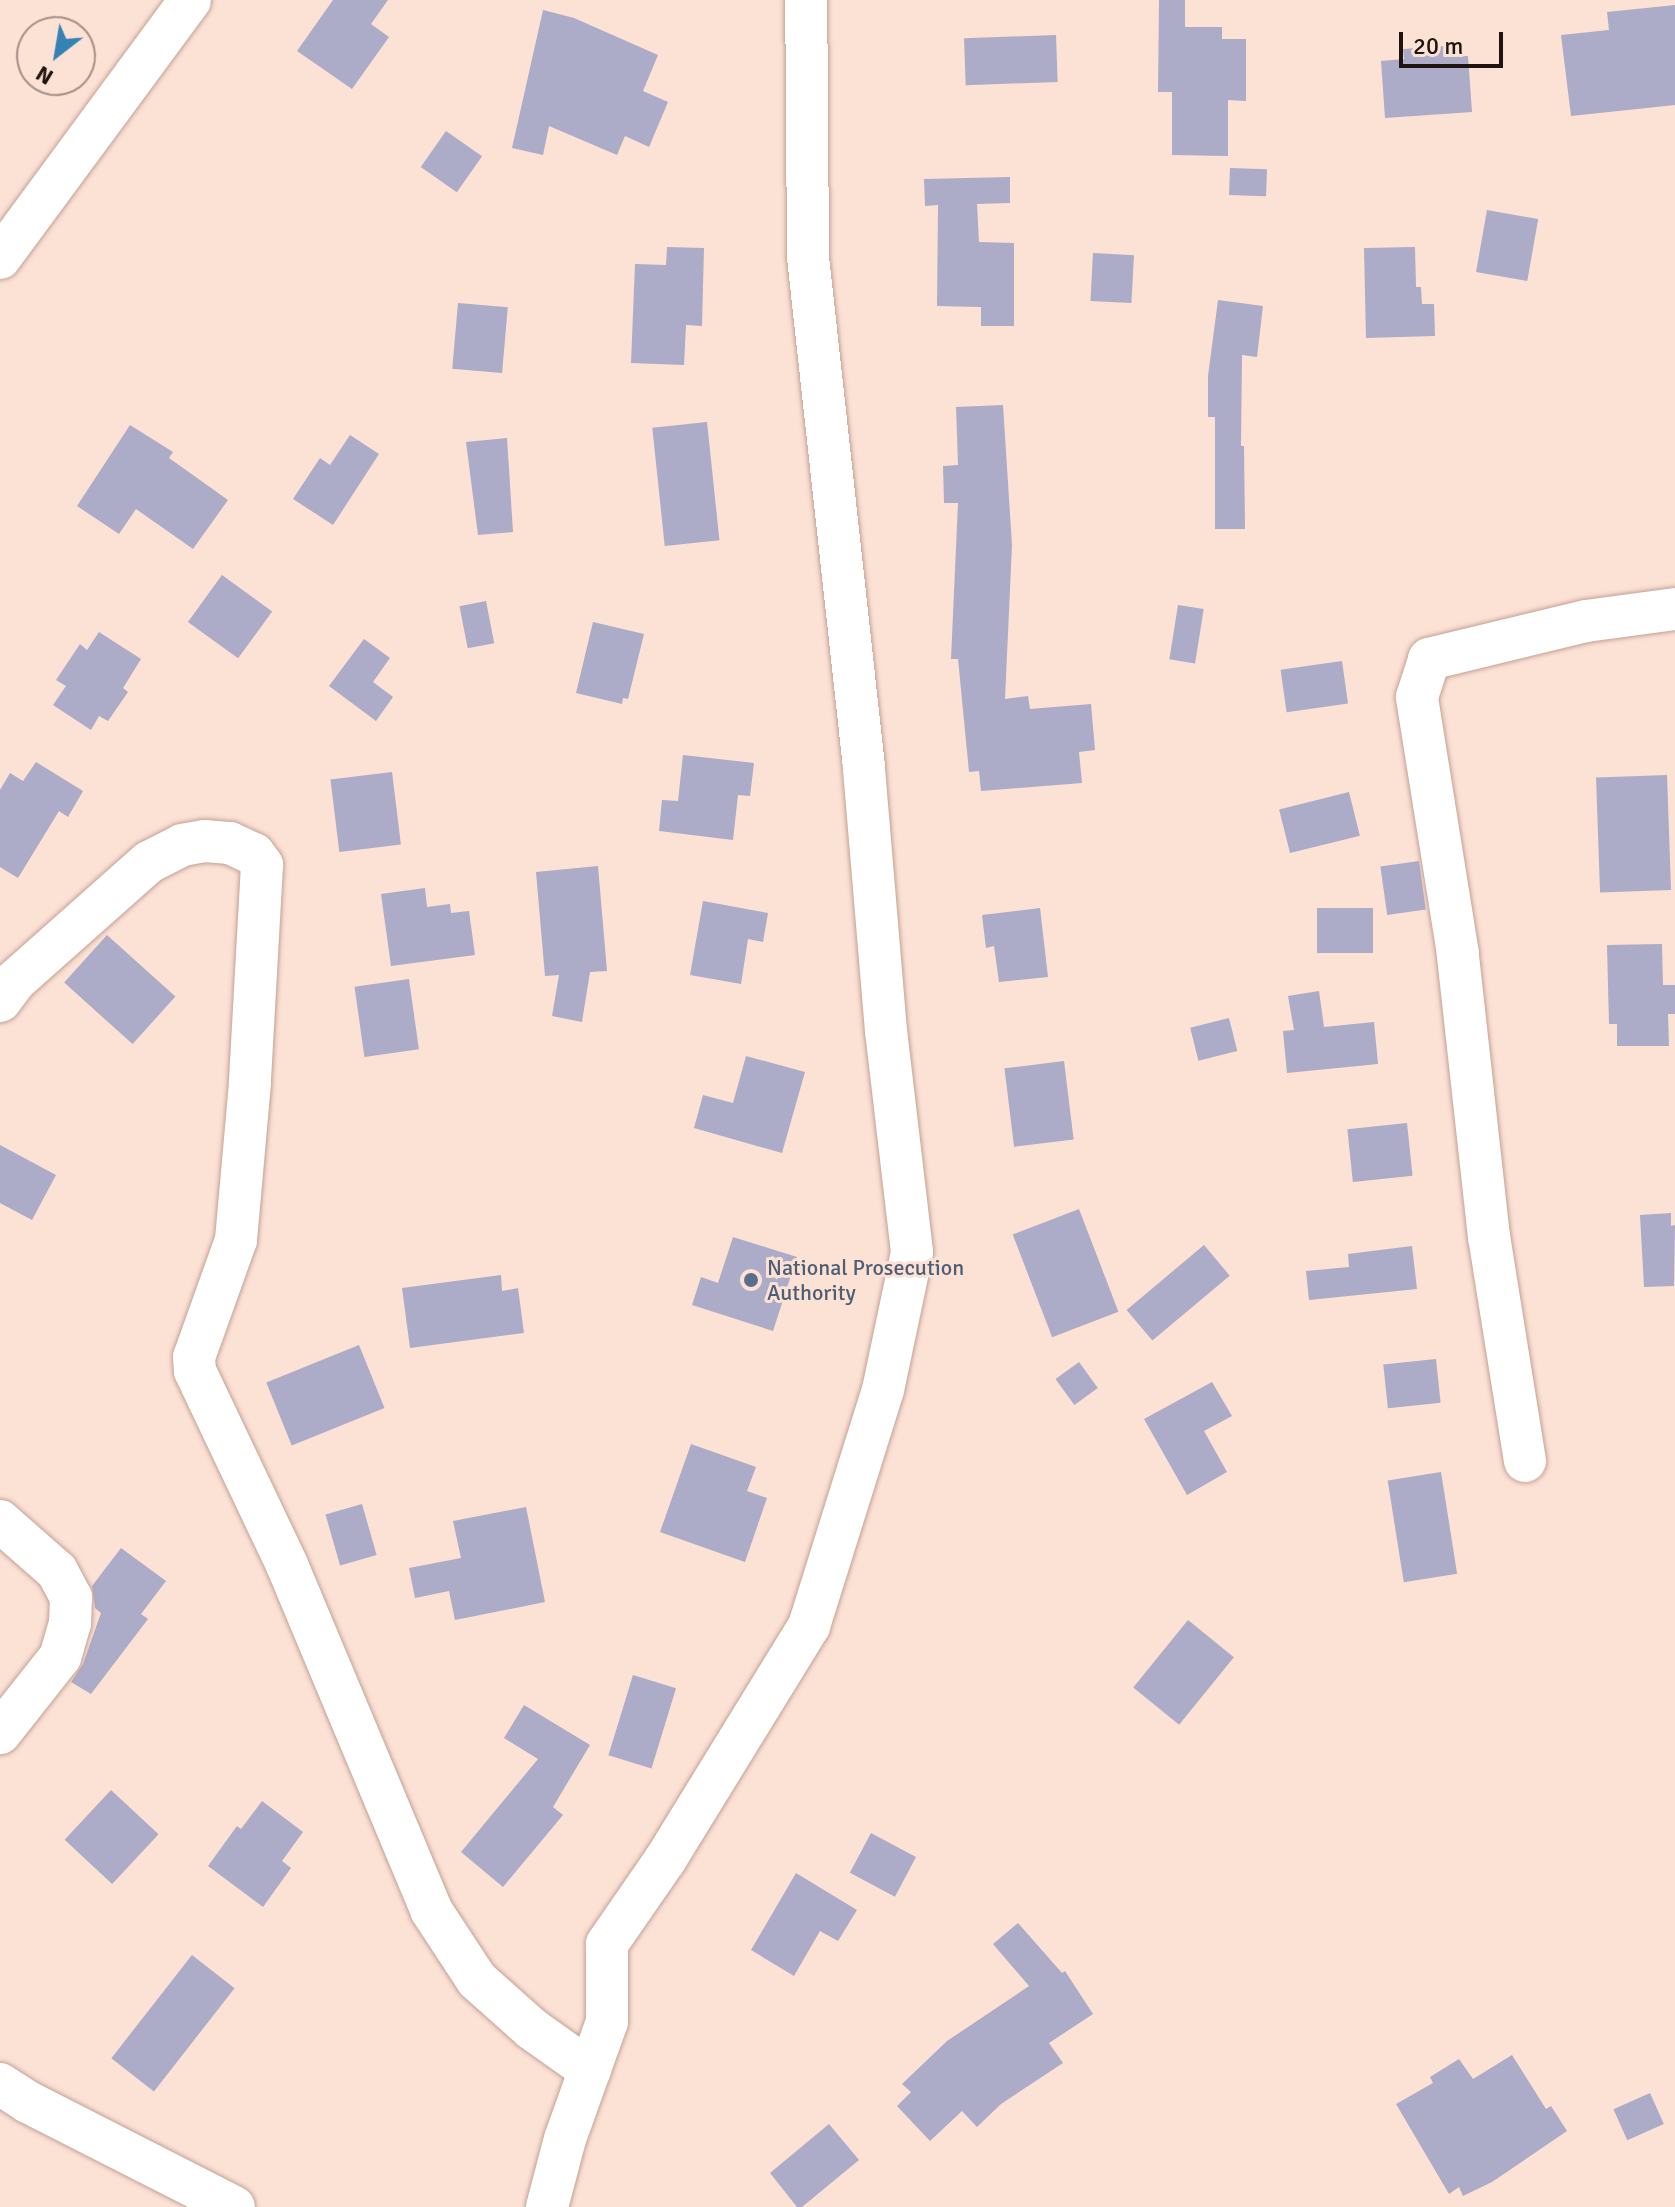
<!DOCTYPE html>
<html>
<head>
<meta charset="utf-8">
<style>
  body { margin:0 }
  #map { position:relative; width:1675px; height:2207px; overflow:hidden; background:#fce1d5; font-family:Signika,sans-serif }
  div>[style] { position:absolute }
  .building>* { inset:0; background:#acabc8; transform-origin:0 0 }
  .roads { filter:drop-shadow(0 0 2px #c2a295) drop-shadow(0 0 2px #c2a295) }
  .minor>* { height:42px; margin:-21px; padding:0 21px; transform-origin:21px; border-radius:21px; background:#fff }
  .dots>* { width:22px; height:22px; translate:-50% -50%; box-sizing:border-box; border:4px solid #fce1d5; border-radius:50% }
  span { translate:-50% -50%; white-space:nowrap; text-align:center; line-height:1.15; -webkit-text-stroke:6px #fce1d5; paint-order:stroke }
  .service-label { font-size:22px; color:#4e5e75 }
  .left { translate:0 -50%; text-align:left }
  .north { position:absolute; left:16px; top:16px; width:80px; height:80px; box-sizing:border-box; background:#fce1d5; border:2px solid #a48f86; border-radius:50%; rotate:211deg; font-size:22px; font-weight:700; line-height:32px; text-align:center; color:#1f140f }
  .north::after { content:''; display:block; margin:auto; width:28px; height:36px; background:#3582b5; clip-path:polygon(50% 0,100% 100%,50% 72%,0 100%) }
  .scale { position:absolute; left:1399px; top:32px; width:104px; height:36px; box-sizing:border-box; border:4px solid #1f140f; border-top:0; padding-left:10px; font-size:24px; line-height:28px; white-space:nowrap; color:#1f140f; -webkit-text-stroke:6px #fce1d5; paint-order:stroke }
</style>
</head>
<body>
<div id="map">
  <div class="building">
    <i style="clip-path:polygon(333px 0,388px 0,371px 24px,389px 37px,352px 89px,297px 51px)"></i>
    <i style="clip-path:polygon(1159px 0,1185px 0,1185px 27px,1222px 27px,1222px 39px,1246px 39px,1246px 101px,1228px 100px,1228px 156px,1172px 155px,1172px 92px,1158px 92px)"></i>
    <i style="clip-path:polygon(1675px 5px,1675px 105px,1571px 116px,1561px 35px,1609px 30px,1607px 12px)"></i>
    <i style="clip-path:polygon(543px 10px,574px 18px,658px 55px,643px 91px,668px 102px,649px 147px,625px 136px,617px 155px,549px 126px,543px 155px,512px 148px)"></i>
    <i style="left:1056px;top:35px;width:47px;height:92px;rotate:88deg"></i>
    <i style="clip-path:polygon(1444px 46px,1444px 57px,1468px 56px,1472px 112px,1385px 118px,1381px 61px,1404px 59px,1403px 49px)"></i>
    <i style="left:446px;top:131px;width:44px;height:44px;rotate:35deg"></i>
    <i style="left:1230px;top:168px;width:37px;height:27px;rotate:2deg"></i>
    <i style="clip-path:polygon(1010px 177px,1010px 203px,977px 204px,979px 242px,1014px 243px,1014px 326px,981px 326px,981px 307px,937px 306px,938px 205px,925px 206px,924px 179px)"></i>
    <i style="left:1487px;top:210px;width:52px;height:63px;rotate:10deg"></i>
    <i style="clip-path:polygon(667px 247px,704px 248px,702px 326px,686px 325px,684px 365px,631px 363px,635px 264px,666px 265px)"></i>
    <i style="clip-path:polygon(1415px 247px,1416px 287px,1421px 287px,1422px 304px,1434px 304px,1435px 336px,1366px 338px,1364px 248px)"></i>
    <i style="left:1093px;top:253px;width:41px;height:48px;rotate:3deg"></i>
    <i style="clip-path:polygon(1218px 300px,1263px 306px,1257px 357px,1242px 355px,1241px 446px,1244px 446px,1245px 529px,1215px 529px,1215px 417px,1208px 417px,1208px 376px)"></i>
    <i style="left:458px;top:303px;width:50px;height:66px;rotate:5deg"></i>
    <i style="clip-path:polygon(1003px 405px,1012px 545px,1005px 699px,1028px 696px,1030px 709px,1091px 704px,1095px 750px,1079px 752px,1082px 783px,981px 791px,979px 771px,969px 772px,958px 659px,951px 659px,958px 503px,944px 503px,943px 466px,958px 465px,956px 407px)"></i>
    <i style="left:707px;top:422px;width:119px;height:55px;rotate:84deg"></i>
    <i style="clip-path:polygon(130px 425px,173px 452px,169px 458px,228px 500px,193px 549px,136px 509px,119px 534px,77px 506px)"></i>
    <i style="clip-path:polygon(350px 435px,379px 454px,333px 525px,293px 499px,320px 458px,330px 465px)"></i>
    <i style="clip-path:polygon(507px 438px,513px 532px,478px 535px,466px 442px)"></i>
    <i style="left:222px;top:575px;width:62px;height:58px;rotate:36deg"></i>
    <i style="left:486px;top:601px;width:43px;height:27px;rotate:79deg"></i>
    <i style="left:1178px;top:605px;width:26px;height:55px;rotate:9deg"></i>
    <i style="clip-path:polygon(593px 622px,644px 634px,628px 699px,623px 698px,622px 704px,576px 693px)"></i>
    <i style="clip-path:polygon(99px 632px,141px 659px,123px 688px,128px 692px,108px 721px,99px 716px,91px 730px,53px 705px,66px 686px,56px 680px,80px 644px,87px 650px)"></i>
    <i style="clip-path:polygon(364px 639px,390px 658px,373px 682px,393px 697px,376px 721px,329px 686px)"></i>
    <i style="left:1342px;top:661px;width:43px;height:62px;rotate:82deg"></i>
    <i style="clip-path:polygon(683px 755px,754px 763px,750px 796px,738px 795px,733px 840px,659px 831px,662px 800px,678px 801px)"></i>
    <i style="clip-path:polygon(36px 762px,83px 791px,68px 817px,59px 811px,18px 878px,0 867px,0 790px,10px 773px,23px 781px)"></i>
    <i style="left:392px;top:772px;width:73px;height:62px;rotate:83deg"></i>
    <i style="left:1667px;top:775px;width:115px;height:71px;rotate:88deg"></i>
    <i style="left:1349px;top:792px;width:45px;height:72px;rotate:76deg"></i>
    <i style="left:1419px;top:861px;width:49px;height:39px;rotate:82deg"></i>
    <i style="clip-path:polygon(598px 866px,607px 971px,590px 972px,582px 1022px,552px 1016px,559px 975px,545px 976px,536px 872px)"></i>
    <i style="clip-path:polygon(425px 888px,427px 907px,450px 904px,451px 913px,469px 911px,475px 955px,391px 966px,381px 894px)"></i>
    <i style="clip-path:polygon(703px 901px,768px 913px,763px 942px,748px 939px,741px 984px,690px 975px)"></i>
    <i style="clip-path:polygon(1040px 908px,1048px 977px,999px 982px,994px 946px,986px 948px,982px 915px)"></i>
    <i style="left:1317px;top:908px;width:56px;height:45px"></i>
    <i style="left:107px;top:935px;width:92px;height:64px;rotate:42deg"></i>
    <i style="clip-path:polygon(1662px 944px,1663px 985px,1675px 985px,1675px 1014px,1668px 1014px,1669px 1046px,1617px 1046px,1617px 1024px,1609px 1024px,1607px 945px)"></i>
    <i style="left:409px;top:979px;width:71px;height:55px;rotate:82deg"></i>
    <i style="clip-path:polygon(1319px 991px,1324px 1027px,1374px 1022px,1378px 1064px,1287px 1073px,1283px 1031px,1294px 1030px,1288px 996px)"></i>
    <i style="left:1229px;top:1018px;width:34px;height:40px;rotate:76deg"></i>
    <i style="clip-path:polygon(746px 1056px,805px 1072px,782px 1153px,694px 1128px,703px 1095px,733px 1103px)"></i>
    <i style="left:1064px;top:1061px;width:79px;height:60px;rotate:83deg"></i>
    <i style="left:1407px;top:1123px;width:53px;height:60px;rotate:84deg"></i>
    <i style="clip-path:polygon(0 1145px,56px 1175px,32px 1220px,0 1203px)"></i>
    <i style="left:1079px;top:1209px;width:110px;height:71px;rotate:69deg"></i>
    <i style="clip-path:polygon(1671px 1213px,1671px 1226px,1675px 1225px,1674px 1286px,1644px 1287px,1640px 1215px)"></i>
    <i style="clip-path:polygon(733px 1237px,797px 1257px,773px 1331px,692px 1305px,701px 1277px,718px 1283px)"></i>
    <i style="left:1204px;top:1245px;width:40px;height:101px;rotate:50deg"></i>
    <i style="clip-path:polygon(1412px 1246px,1417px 1289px,1309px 1300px,1306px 1271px,1349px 1267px,1348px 1254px)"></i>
    <i style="clip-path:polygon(501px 1275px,502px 1291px,518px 1288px,524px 1333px,410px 1348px,402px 1288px)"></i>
    <i style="left:359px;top:1345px;width:68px;height:100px;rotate:68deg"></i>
    <i style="left:1436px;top:1359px;width:44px;height:53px;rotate:84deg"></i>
    <i style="left:1079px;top:1362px;width:32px;height:29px;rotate:54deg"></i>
    <i style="clip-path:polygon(1212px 1382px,1232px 1416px,1204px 1431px,1227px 1472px,1187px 1495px,1144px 1419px)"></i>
    <i style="clip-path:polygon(691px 1444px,756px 1467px,747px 1491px,767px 1498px,745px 1562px,660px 1532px)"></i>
    <i style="left:1441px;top:1472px;width:103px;height:54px;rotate:81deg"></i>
    <i style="left:362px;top:1504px;width:53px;height:38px;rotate:74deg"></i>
    <i style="clip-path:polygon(526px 1507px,545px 1602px,455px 1620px,449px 1591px,415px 1598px,409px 1568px,461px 1558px,453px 1521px)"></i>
    <i style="clip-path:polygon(121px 1548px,166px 1581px,141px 1614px,148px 1619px,91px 1694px,71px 1682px,83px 1664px,101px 1613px,95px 1608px,92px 1586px)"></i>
    <i style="left:1188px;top:1620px;width:59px;height:87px;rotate:39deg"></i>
    <i style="left:633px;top:1675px;width:45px;height:84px;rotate:17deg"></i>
    <i style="clip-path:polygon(524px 1705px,590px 1745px,553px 1807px,563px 1815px,503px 1887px,461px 1852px,538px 1759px,504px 1738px)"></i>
    <i style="left:111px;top:1790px;width:65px;height:68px;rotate:43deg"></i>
    <i style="clip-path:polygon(262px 1801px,303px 1832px,282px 1861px,291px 1868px,263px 1907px,208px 1866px,237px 1826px,241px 1829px)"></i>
    <i style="left:871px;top:1833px;width:51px;height:45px;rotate:28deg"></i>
    <i style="clip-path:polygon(796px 1873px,857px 1910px,838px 1941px,820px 1931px,794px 1976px,751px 1950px)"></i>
    <i style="clip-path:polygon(1018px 1923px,1062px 1973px,1065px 1971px,1093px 2014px,1049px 2043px,1063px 2063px,1001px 2104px,977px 2127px,962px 2111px,930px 2141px,897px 2106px,911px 2092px,902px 2084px,947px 2041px,1029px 1986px,993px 1944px)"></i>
    <i style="left:192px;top:1955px;width:54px;height:131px;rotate:38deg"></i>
    <i style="clip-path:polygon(1512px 2055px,1546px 2109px,1551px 2106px,1567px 2131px,1492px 2182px,1463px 2196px,1459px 2187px,1449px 2194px,1396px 2104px,1433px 2083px,1430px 2077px,1459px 2059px,1473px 2079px)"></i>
    <i style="left:1650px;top:2093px;width:34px;height:40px;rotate:66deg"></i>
    <i style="clip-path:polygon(829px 2124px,859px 2160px,802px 2207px,797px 2207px,770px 2173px)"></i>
  </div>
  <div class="roads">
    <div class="minor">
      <i style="left:0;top:258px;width:320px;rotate:-53.6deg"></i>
      <i style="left:0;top:1001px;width:26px;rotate:-53deg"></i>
      <i style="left:16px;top:980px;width:178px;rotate:-41.6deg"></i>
      <i style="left:149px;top:862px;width:37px;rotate:-27deg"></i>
      <i style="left:182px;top:845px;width:23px;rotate:-10deg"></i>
      <i style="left:205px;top:841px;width:25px;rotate:5deg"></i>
      <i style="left:230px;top:843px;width:26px;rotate:25deg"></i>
      <i style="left:254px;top:854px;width:14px;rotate:54deg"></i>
      <i style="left:262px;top:865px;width:218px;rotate:93.2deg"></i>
      <i style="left:250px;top:1083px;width:158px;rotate:95.1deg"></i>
      <i style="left:236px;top:1240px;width:124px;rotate:109.7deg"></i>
      <i style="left:194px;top:1357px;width:14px;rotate:86deg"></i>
      <i style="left:195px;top:1371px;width:215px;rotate:64.6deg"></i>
      <i style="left:287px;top:1565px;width:374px;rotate:67.3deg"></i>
      <i style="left:431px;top:1910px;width:84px;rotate:56.7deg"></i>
      <i style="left:477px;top:1980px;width:74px;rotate:41.7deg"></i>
      <i style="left:532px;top:2029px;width:71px;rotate:35.3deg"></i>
      <i style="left:1525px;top:1461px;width:227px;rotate:-99.1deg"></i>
      <i style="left:1489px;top:1237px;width:285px;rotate:-96.3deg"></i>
      <i style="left:1458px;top:954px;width:260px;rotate:-99.1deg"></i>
      <i style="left:1417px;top:697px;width:40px;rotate:-72deg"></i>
      <i style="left:1429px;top:659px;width:162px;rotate:-13.6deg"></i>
      <i style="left:1586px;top:621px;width:90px;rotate:-7.7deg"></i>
      <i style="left:0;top:1521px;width:76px;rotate:41.3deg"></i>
      <i style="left:57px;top:1571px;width:30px;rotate:62deg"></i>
      <i style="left:71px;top:1597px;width:26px;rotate:92deg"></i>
      <i style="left:70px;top:1623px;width:35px;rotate:106deg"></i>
      <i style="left:60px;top:1657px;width:97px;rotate:128.3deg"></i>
      <i style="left:0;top:2084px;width:33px;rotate:33deg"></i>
      <i style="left:28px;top:2102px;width:231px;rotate:27deg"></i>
      <i style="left:547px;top:2207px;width:70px;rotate:-75.2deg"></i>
      <i style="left:565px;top:2139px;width:124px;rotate:-70.3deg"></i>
      <i style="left:607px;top:2022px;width:78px;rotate:-90deg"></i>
      <i style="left:607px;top:1944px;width:102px;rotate:-55.4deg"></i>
      <i style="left:665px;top:1860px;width:275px;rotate:-58.4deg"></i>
      <i style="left:809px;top:1626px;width:247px;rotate:-72.6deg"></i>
      <i style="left:883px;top:1390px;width:141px;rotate:-78.1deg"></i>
      <i style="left:912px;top:1252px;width:223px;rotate:-96.7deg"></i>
      <i style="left:886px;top:1031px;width:265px;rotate:-94.8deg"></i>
      <i style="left:864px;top:767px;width:513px;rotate:-96.27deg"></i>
      <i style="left:808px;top:257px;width:257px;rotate:-90.4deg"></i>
    </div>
  </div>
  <div class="dots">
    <i style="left:751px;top:1280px;background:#5c6f8a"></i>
  </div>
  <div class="service-label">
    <span class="left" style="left:767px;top:1280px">National Prosecution<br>Authority</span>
  </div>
  <div class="north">N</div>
  <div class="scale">20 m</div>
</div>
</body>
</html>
